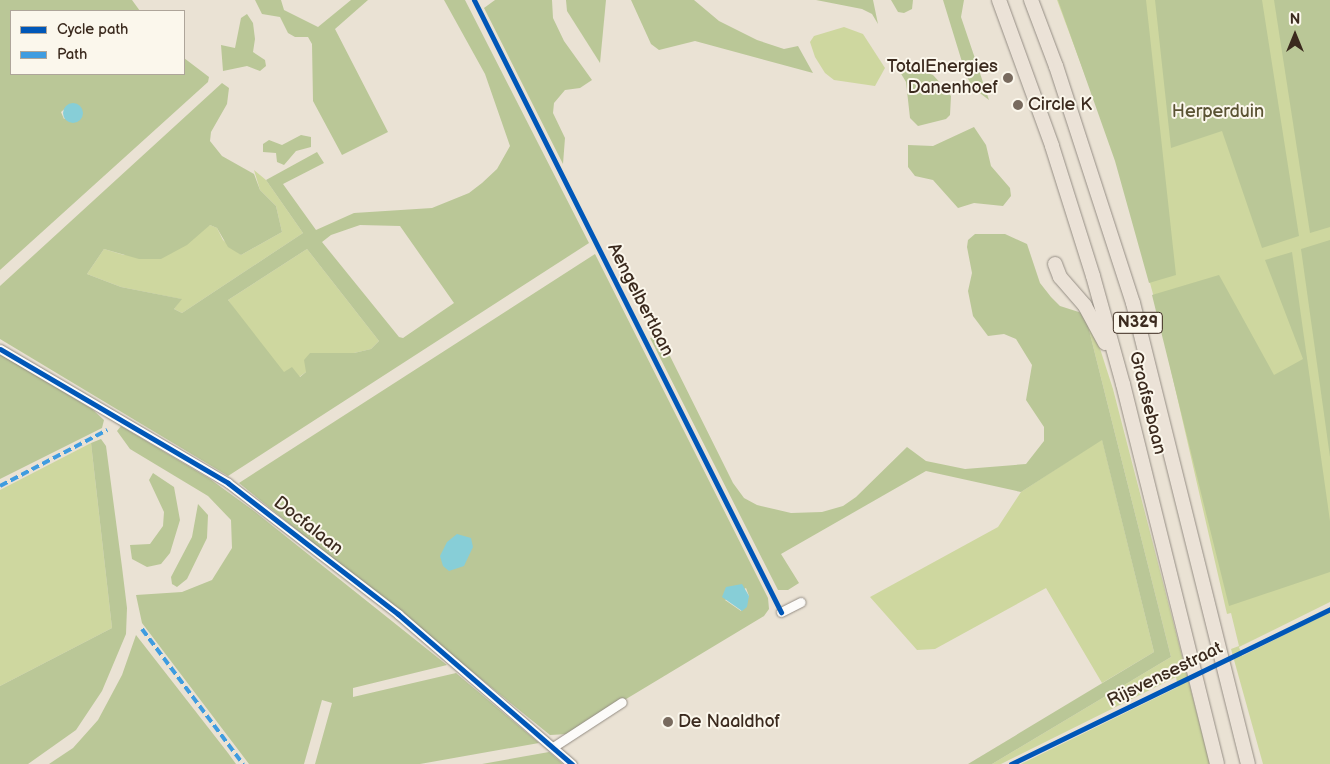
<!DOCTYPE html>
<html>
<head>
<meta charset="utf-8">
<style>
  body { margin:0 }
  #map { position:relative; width:1330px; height:764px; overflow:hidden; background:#eae2d4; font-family:"Balsamiq Sans",sans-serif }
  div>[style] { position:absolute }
  .green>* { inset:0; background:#ced79f }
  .forest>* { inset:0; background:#bac797 }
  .water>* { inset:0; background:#87ced7 }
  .round { border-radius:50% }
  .roads { filter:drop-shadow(0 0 1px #948d84) drop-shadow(0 0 1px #948d84) }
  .street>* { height:9px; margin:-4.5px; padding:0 4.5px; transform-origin:4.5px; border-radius:4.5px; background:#fcfbf9 }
  .primary>* { height:14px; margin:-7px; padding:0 7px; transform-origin:7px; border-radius:7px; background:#ebe2d7 }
  .quiet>* { height:4px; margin-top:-2px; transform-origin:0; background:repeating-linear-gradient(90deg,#3f9ce0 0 8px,transparent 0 12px) }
  .cycleway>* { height:5px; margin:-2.5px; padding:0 2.5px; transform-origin:2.5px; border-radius:2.5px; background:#0057b8 }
  .dots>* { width:14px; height:14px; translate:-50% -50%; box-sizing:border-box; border:2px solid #fbf7ec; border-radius:50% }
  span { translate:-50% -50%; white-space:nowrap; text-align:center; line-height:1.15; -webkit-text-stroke:4px #fbf7ec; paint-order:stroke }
  .shield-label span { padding:1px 4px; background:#fbf7ec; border:1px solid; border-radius:4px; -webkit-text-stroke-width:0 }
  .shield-label { font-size:16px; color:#3b2a1e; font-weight:700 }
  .poi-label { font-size:18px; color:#3b2a1e }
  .right { translate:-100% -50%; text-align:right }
  .left { translate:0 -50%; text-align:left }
  .park-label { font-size:18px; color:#5a5333 }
  .street-label { font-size:18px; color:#3b2a1e }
  .legend { position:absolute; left:10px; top:10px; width:175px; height:65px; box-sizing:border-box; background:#fbf7ec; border:1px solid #aea59a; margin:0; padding:6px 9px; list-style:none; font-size:15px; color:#3b2a1e }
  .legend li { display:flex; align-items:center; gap:10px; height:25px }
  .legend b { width:25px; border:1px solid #aea59a }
  .north { position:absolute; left:1270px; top:10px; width:50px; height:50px; -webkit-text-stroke:4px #fbf7ec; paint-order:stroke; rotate:0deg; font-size:14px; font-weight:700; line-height:20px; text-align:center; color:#3b2a1e }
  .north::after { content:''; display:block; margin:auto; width:18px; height:22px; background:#3b2a1e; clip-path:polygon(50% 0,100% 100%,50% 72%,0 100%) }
</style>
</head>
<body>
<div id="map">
  <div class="green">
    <i style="clip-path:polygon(1057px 0,1330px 0,1330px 602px,1239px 647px,1242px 656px,1330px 612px,1330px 764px,1263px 764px,1231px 649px,1239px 646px,1231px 613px,1227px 614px,1156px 305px,1116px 158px)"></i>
    <i style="clip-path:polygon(844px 27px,863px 34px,885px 68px,875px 86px,834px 80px,825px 73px,815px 57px,810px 42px,814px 36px)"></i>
    <i style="clip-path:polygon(254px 170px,266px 180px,303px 233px,182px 313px,174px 309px,181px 299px,121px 287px,87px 274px,104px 249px,124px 255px,210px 225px,217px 228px,223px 240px,241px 255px,282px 232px,276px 206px,260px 190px)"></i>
    <i style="clip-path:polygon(307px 249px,379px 341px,371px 349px,354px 353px,310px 353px,306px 372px,287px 386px,228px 300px)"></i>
    <i style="clip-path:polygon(1085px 314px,1093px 327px,1113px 389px,1210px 764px,1021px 764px,1178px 687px,1176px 677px,1001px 764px,992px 764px,1171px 657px)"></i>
    <i style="clip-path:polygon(1102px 439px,1154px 652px,1102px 683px,1046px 588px,935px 649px,917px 650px,870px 597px,998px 527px,1021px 492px)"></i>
    <i style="clip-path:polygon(91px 443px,112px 628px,0 686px,0 490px)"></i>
  </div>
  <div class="forest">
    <i style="clip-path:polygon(evenodd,0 0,132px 0,140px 11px,11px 11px,11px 74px,184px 74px,184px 58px,209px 77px,208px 82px,0 270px,0 0,68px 106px,79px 106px,64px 119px,61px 112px,68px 106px)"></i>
    <i style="clip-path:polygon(255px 0,281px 0,284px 10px,318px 27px,351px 0,368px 0,335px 29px,388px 132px,342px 155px,313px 101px,312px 44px,308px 37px,295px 37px,288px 33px,280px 17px,262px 14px)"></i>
    <i style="clip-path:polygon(evenodd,444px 0,465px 0,589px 243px,228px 476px,0 339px,0 286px,222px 83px,229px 88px,227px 104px,211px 132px,210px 141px,222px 156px,254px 174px,260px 190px,276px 206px,282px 232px,241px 255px,228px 247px,217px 228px,210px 225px,187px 245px,161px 259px,139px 259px,104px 249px,87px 274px,121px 287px,182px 299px,174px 309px,182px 313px,303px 233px,266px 180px,317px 152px,324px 163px,283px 184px,316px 230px,354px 213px,432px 208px,469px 193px,482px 183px,497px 169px,510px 146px,485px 74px,444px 0,360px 225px,400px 226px,454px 303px,403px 338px,399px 337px,322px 242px,331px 235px,360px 225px,444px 0,307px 249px,379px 341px,371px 349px,354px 353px,310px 353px,304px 360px,306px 372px,300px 377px,292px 367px,284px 372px,228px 300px,307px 249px)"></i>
    <i style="clip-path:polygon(495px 0,552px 0,553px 18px,564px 41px,592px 80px,580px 88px,565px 90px,554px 103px,553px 113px,565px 138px,563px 164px,484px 8px)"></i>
    <i style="clip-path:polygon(566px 0,606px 0,600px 63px,567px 11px)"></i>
    <i style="clip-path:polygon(631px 0,694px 0,719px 21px,757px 40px,784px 49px,798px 46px,813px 73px,695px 41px,659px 50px,651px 44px)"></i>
    <i style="clip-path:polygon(816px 0,873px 0,878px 24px,872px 14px,862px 9px)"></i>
    <i style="clip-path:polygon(891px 0,913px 0,912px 9px,904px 13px,898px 12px)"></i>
    <i style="clip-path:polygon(943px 0,964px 0,961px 17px,989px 100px,973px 88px,966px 75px)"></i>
    <i style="clip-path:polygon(1058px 0,1146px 0,1176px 275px,1149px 283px,1115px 161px)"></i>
    <i style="clip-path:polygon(1155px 0,1262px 0,1299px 236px,1262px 248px,1222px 131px,1171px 148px)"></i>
    <i style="clip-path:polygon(1274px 0,1330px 0,1330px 227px,1310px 233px)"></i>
    <i style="clip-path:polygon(247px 14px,253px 23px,255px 39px,253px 52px,265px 60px,266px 66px,260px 71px,247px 66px,223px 71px,221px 45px,235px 48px,241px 18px)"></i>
    <i style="clip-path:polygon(908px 66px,933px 75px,943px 86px,951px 96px,950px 115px,946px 119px,918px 126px,910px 118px,906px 82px,900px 72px)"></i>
    <i style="clip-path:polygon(974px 127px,986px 145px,991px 166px,1010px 188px,1011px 196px,1003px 206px,974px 203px,958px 208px,933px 180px,915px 176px,908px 167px,908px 145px,933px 146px)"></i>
    <i style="clip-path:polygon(301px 135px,311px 137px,311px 147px,296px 151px,284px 165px,277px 162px,276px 153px,263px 152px,263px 144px,269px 140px,282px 145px)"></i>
    <i style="clip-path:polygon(975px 234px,1005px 234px,1027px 244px,1040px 283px,1051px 297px,1060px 306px,1085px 314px,1171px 657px,992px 764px,968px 764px,1154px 652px,1102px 440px,1021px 492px,926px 471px,781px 554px,799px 583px,788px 590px,778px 590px,650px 338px,658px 337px,663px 342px,733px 483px,744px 498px,757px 505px,791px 513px,822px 512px,843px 506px,856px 497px,907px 447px,926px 461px,965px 469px,1026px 464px,1044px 441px,1044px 427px,1026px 400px,1032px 365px,1016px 339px,1004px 334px,988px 336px,973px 316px,968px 291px,972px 273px,967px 247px,968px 240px)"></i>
    <i style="clip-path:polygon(1330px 240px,1330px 457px,1301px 249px)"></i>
    <i style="clip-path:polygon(1292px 252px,1330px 521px,1330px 572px,1229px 606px,1152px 295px,1219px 275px,1274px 375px,1303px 359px,1265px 260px)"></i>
    <i style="clip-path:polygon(evenodd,595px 254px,768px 598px,769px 609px,764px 616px,568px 734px,550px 735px,239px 483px,595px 254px,746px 588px,749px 596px,741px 611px,725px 600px,746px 588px)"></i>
    <i style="clip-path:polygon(0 354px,92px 409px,104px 420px,102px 428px,0 479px)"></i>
    <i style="clip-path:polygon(121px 426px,210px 479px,254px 511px,447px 665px,353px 688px,353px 697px,456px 673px,539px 743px,420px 764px,315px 764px,332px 703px,322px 700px,304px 764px,249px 764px,142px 623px,136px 595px,182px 592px,212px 580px,232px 548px,231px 520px,208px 496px,130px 449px,117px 431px)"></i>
    <i style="clip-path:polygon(101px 439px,106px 446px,122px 567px,127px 608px,126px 634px,102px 691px,76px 730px,28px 764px,0 764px,0 686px,112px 628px,91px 443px)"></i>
    <i style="clip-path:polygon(153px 473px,174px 487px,180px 520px,170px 553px,161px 564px,147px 567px,132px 559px,130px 545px,150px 544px,163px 526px,164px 512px,149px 480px)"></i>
    <i style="clip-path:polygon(198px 504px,208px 515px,207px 538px,187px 579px,177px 587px,172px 584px,171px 577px,192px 537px)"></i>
    <i style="clip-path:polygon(136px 635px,228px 753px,236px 764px,49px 764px,73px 748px,98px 720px,122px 675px)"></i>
    <i style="clip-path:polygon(549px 752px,563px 764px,482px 764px)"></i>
  </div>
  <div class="water">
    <i class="round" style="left:63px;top:103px;width:20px;height:20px"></i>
    <i style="clip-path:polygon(457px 534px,471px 538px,473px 547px,464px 566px,449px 571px,443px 566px,440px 556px,447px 542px)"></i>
    <i style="clip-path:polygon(742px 584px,749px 596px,747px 607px,742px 611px,722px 597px,726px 587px)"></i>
  </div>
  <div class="roads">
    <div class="street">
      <i style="left:0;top:349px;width:264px;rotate:30.4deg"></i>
      <i style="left:228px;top:483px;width:215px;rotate:37.6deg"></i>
      <i style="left:398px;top:614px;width:230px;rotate:40.8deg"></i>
      <i style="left:781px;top:612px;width:22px;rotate:-27deg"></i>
      <i style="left:553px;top:747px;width:82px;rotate:-33.1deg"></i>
    </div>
    <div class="primary">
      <i style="left:999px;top:0;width:155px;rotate:70deg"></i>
      <i style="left:1052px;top:146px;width:136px;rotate:72.5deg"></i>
      <i style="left:1093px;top:276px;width:112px;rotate:74.5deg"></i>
      <i style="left:1123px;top:384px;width:391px;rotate:76.1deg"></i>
      <i style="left:1031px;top:0;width:71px;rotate:69.3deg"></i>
      <i style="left:1056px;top:66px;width:249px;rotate:72deg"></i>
      <i style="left:1133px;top:303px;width:475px;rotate:76deg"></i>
      <i style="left:1055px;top:264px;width:14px;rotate:69deg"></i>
      <i style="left:1060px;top:277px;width:38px;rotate:49deg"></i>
      <i style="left:1085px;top:306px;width:42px;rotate:61.6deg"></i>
    </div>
  </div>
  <div class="quiet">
    <i style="left:0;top:486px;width:121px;rotate:-27.6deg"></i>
    <i style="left:142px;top:629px;width:169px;rotate:53.2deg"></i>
  </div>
  <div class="cycleway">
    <i style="left:474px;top:0;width:685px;rotate:63.36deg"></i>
    <i style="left:0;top:349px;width:264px;rotate:30.4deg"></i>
    <i style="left:228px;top:483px;width:215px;rotate:37.6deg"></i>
    <i style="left:398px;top:614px;width:230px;rotate:40.8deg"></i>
    <i style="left:1011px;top:764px;width:355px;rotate:-25.9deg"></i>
  </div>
  <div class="dots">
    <i style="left:1008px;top:78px;background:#786a5e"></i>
    <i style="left:1018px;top:105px;background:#786a5e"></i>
    <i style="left:668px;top:722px;background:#786a5e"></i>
  </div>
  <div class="shield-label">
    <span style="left:1138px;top:323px">N329</span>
  </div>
  <div class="poi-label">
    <span class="right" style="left:998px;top:78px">TotalEnergies<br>Danenhoef</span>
    <span class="left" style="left:1028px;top:105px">Circle K</span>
    <span class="left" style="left:678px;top:722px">De Naaldhof</span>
  </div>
  <div class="park-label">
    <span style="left:1218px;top:112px">Herperduin</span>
  </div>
  <div class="street-label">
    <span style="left:640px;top:300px;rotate:63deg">Aengelbertlaan</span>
    <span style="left:1147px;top:403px;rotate:76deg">Graafsebaan</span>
    <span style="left:308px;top:526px;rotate:38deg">Docfalaan</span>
    <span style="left:1165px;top:675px;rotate:-26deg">Rijsvensestraat</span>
  </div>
  <ul class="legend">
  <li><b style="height:6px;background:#0057b8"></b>Cycle path</li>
  <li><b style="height:6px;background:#3f9ce0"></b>Path</li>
  </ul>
  <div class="north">N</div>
</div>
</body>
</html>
